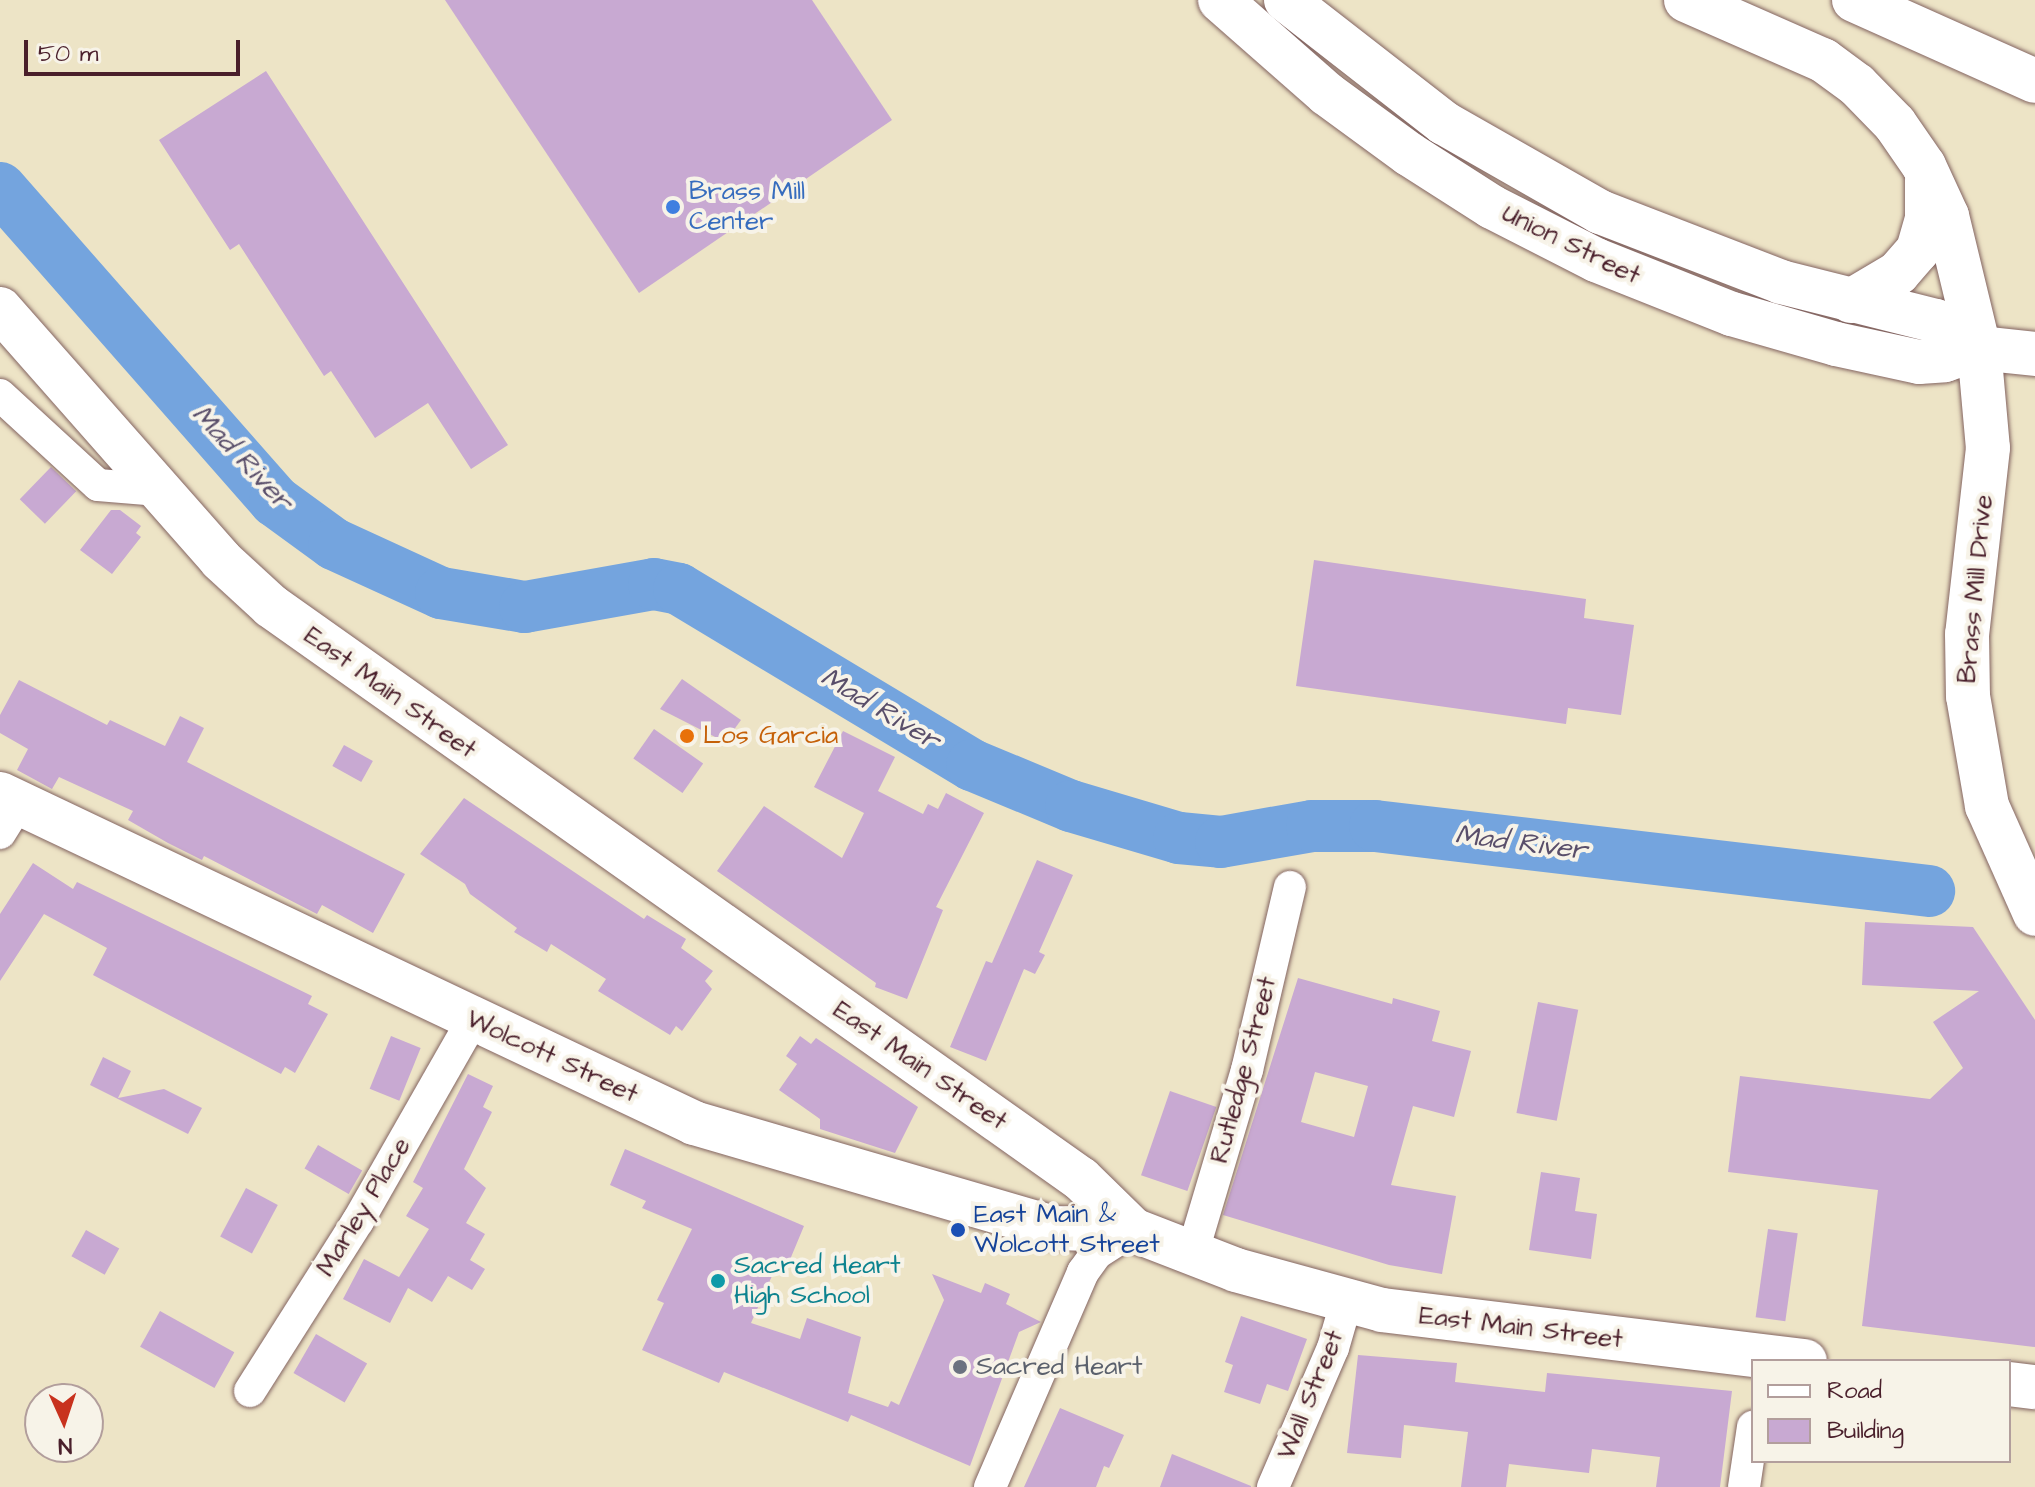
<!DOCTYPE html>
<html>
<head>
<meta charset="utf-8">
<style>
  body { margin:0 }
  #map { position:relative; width:2035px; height:1487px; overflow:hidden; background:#ede4c6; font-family:"Architects Daughter",sans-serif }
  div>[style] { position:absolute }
  .river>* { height:52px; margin:-26px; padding:0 26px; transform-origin:26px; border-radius:26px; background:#74a4de }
  .building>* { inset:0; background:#c8a9d2; transform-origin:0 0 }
  .roads { filter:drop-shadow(0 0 2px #836461) drop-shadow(0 0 2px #836461) }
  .street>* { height:32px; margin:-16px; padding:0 16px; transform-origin:16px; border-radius:16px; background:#fff }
  .secondary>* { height:44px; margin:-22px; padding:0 22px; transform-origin:22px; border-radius:22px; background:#fff }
  .highway>* { height:44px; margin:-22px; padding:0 22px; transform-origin:22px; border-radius:22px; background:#fff }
  .dots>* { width:22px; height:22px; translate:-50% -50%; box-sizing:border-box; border:4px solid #f7f3e8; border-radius:50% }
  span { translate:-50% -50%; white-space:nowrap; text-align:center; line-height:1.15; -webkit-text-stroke:8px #f7f3e8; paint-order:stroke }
  .shop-label { font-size:26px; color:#366cbe }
  .left { translate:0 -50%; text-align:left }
  .street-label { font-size:26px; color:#4a1f2b }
  .food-label { font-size:26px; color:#c56008 }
  .transit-label { font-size:26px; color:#164399 }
  .culture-label { font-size:26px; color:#0d838f }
  .worship-label { font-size:26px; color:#5b616d }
  .water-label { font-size:28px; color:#594e6a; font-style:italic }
  .legend { position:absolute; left:1751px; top:1359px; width:260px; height:104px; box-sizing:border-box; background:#f7f3e8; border:2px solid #b29e9c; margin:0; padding:10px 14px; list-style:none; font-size:24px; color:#4a1f2b }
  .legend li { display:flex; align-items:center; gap:16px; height:40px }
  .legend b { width:40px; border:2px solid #b29e9c }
  .north { position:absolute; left:24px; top:1383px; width:80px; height:80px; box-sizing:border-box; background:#f7f3e8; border:2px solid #b29e9c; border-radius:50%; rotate:177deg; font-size:22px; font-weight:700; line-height:32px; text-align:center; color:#4a1f2b }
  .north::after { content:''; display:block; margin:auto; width:28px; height:36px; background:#c8321e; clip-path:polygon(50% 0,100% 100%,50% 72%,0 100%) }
  .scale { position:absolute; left:24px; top:40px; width:216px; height:36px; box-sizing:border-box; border:4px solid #4a1f2b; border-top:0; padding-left:10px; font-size:24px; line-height:28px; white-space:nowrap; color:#4a1f2b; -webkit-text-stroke:6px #f7f3e8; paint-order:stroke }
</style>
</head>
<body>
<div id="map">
  <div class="river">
    <i style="left:0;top:188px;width:417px;rotate:48.7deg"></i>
    <i style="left:275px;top:501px;width:73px;rotate:36.1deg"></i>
    <i style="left:334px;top:544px;width:118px;rotate:24.6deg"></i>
    <i style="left:441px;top:593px;width:85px;rotate:9.5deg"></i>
    <i style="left:525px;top:607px;width:131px;rotate:-10.1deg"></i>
    <i style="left:654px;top:584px;width:25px;rotate:11deg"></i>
    <i style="left:679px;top:589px;width:342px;rotate:31deg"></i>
    <i style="left:972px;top:765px;width:107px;rotate:22.5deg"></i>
    <i style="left:1071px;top:806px;width:113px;rotate:16.5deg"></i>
    <i style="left:1179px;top:838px;width:42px;rotate:5.4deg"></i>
    <i style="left:1221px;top:842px;width:92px;rotate:-10deg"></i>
    <i style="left:1312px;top:826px;width:63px"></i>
    <i style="left:1375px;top:826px;width:558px;rotate:6.69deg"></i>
  </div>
  <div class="building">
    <i style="clip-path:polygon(445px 0,812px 0,892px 120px,639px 293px)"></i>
    <i style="clip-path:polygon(266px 71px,508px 445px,471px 469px,428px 403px,375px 438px,331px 371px,324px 376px,239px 244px,230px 250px,159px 140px)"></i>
    <i style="left:51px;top:467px;width:35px;height:45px;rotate:44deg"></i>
    <i style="clip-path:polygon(111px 510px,120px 510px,141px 526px,136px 533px,141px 537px,112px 574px,80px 550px)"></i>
    <i style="clip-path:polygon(1314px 560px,1586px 599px,1584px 618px,1634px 625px,1621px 715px,1568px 708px,1566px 724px,1296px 686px)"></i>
    <i style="clip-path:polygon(682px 679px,741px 720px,725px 742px,660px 709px)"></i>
    <i style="clip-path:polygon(19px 680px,107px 725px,110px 720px,165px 746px,180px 716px,204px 728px,187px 762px,405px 874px,373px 933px,322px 905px,317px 914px,204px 856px,202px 860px,168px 843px,128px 820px,133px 811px,59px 777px,52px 789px,17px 770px,28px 749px,0 733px,0 715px)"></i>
    <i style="left:654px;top:729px;width:60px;height:36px;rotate:35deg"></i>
    <i style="clip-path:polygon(843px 731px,895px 757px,878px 791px,923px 814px,928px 804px,938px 809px,946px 793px,984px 813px,936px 907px,943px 910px,907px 999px,875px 987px,876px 983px,717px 871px,764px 806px,842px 858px,864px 813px,814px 787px)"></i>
    <i style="left:344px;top:745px;width:33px;height:24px;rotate:29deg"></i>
    <i style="clip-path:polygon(464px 798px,644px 919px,647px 915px,686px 939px,681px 948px,713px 971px,705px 981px,712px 989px,682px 1031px,676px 1026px,670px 1035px,598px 991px,606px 979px,551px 944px,547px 952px,514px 932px,517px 928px,470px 894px,465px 884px,420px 854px)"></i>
    <i style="clip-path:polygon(1037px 860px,1073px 875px,1039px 952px,1045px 955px,1035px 974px,1024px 969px,986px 1061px,950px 1047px,986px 961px,992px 963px)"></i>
    <i style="clip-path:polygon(33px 863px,73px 889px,77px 882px,312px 996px,308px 1004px,328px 1014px,295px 1073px,285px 1067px,281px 1074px,93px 975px,107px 948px,44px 914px,0 981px,0 914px)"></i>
    <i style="clip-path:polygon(1865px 922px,1973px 927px,2035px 1020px,2035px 1347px,1862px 1326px,1878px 1190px,1728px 1172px,1740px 1076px,1930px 1099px,1963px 1068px,1933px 1022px,1979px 991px,1862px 985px)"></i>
    <i style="clip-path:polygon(evenodd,1298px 978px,1392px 1004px,1393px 998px,1440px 1011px,1432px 1041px,1471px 1051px,1454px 1117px,1413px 1106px,1391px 1185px,1456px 1196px,1442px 1274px,1389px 1265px,1223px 1215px,1298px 978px,1315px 1072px,1368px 1086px,1354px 1137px,1301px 1122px,1315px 1072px)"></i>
    <i style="left:1538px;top:1002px;width:41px;height:113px;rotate:11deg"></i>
    <i style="left:391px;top:1036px;width:32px;height:57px;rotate:22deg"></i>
    <i style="clip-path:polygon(800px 1036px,811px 1044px,816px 1038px,918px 1107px,895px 1153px,820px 1129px,820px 1119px,779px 1090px,797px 1064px,786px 1056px)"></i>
    <i style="clip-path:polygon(103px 1057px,131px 1071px,118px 1098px,164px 1089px,202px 1108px,188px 1134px,90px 1085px)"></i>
    <i style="clip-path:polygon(468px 1074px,493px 1086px,483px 1107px,492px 1112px,464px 1169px,486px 1188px,466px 1223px,485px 1234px,470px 1260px,485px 1269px,472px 1290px,448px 1276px,432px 1302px,408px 1288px,390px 1323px,343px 1299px,364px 1259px,399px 1277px,429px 1229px,406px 1216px,423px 1188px,413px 1182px)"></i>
    <i style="left:1170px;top:1091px;width:49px;height:89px;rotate:19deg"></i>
    <i style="left:318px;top:1145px;width:51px;height:27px;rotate:30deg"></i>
    <i style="clip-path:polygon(625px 1149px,804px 1226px,789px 1262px,780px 1258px,751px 1323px,800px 1339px,807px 1318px,861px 1337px,848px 1393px,888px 1407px,891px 1401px,899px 1405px,944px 1300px,932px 1274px,981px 1293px,985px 1283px,1010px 1294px,1006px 1304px,1041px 1322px,1019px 1332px,970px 1466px,851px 1415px,848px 1422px,724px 1372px,719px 1383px,642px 1350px,664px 1303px,657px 1300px,692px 1229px,642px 1208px,646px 1201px,610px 1185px)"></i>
    <i style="clip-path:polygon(1541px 1172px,1580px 1178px,1575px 1211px,1597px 1214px,1591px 1259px,1529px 1250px)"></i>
    <i style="left:246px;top:1188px;width:36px;height:55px;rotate:28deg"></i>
    <i style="left:1768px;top:1229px;width:30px;height:89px;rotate:8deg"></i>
    <i style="left:86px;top:1230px;width:38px;height:30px;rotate:29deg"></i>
    <i style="left:160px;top:1311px;width:85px;height:41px;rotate:29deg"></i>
    <i style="clip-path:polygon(1241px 1316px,1307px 1339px,1288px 1391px,1267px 1384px,1260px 1404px,1224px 1392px,1233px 1365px,1225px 1362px)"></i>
    <i style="left:316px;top:1334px;width:59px;height:45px;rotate:30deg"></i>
    <i style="clip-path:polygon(1358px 1355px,1457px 1363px,1455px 1382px,1545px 1392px,1547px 1373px,1732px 1391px,1720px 1487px,1656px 1487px,1660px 1457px,1592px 1449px,1589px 1473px,1509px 1464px,1506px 1487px,1461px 1487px,1468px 1432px,1404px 1425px,1401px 1458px,1347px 1453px)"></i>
    <i style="clip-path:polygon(1060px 1408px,1124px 1435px,1109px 1468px,1104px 1466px,1096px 1487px,1024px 1487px)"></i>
    <i style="clip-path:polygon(1172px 1454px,1251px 1486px,1251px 1487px,1160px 1487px)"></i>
  </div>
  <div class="roads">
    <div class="street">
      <i style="left:0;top:395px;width:133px;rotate:42.6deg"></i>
      <i style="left:98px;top:485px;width:61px;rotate:4.7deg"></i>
      <i style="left:0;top:833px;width:36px;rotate:-58deg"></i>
      <i style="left:1193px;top:1251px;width:189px;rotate:-73.4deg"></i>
      <i style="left:1247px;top:1070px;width:188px;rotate:-76.8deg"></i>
      <i style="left:250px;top:1391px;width:201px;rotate:-57.6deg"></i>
      <i style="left:358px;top:1221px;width:232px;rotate:-60.3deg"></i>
      <i style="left:990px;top:1487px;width:234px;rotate:-66.6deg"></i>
      <i style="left:1083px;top:1272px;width:24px;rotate:-54deg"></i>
      <i style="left:1097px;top:1253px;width:43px;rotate:-32.6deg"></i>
      <i style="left:1273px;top:1487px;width:151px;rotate:-66.7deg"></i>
      <i style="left:1333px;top:1348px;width:47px;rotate:-73.9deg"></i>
      <i style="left:1744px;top:1487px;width:61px;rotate:-81.5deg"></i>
    </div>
    <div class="secondary">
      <i style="left:1220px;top:0;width:142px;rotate:41.3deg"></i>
      <i style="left:1327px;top:94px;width:102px;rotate:36.2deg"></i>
      <i style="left:1409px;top:154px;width:98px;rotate:32.6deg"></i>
      <i style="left:1492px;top:207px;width:117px;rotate:27deg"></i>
      <i style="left:1596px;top:260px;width:146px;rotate:21.7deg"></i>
      <i style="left:1732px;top:314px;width:108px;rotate:16.1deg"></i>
      <i style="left:1836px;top:344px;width:85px;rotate:12.2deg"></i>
      <i style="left:1919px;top:362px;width:26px;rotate:-4deg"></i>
      <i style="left:1945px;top:360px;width:36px;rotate:-19deg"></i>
      <i style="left:1286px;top:0;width:200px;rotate:37.9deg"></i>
      <i style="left:1444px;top:123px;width:180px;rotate:29.7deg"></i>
      <i style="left:1600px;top:212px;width:194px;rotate:21.1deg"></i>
      <i style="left:1781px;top:282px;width:160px;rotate:14.1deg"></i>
      <i style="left:1936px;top:321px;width:51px;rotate:32.1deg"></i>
      <i style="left:1979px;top:348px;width:56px;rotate:6.1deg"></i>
      <i style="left:0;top:309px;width:334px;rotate:48.6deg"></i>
      <i style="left:221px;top:560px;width:68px;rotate:42.6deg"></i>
      <i style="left:271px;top:606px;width:992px;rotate:35.28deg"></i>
      <i style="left:1081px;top:1179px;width:73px;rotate:44.4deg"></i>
      <i style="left:1133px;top:1230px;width:110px;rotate:21.2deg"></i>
      <i style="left:1236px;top:1270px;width:151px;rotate:15.3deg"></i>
      <i style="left:1382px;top:1310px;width:426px;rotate:6.9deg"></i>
      <i style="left:1979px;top:348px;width:100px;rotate:84.9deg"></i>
      <i style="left:1988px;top:448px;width:187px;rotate:96.4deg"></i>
      <i style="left:1967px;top:634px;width:62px;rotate:89.1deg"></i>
      <i style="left:1968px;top:696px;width:112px;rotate:80.2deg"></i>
      <i style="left:1987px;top:806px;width:118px;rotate:66deg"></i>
      <i style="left:0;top:794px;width:768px;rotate:25.36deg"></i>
      <i style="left:694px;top:1123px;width:374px;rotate:16.3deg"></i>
      <i style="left:1053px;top:1228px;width:80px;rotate:1.4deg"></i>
      <i style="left:2009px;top:1384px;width:26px;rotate:7deg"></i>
    </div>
    <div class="highway">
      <i style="left:1686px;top:0;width:150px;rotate:23.7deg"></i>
      <i style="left:1823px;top:60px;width:42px;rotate:36.3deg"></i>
      <i style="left:1857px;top:85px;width:54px;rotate:45.7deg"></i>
      <i style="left:1895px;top:124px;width:51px;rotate:55.4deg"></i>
      <i style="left:1924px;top:166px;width:55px;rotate:65.3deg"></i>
      <i style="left:1947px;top:216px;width:136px;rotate:76.4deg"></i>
      <i style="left:1854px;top:0;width:198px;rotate:24.1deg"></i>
      <i style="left:1851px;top:301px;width:55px;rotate:-30.8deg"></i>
      <i style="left:1898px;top:273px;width:30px;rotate:-49deg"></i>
      <i style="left:1918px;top:250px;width:32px;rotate:-74deg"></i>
      <i style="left:1927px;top:219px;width:39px;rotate:-90deg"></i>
    </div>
  </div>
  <div class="dots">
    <i style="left:673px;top:207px;background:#3f7fe0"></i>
    <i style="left:687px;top:736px;background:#e8710a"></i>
    <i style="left:958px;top:1230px;background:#1a4fb4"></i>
    <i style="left:718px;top:1281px;background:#0f9aa8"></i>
    <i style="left:960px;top:1367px;background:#6b7280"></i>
  </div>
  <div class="shop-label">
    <span class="left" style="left:689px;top:207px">Brass Mill<br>Center</span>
  </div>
  <div class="street-label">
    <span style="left:1571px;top:245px;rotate:26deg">Union Street</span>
    <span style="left:1976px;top:589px;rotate:-85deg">Brass Mill Drive</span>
    <span style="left:390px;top:693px;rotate:36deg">East Main Street</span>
    <span style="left:552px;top:1057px;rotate:25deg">Wolcott Street</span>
    <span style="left:920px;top:1066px;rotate:35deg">East Main Street</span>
    <span style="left:1244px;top:1070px;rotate:-75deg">Rutledge Street</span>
    <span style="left:364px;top:1207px;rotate:-59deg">Marley Place</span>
    <span style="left:1521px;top:1328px;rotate:7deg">East Main Street</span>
    <span style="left:1311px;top:1395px;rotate:-68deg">Wall Street</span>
  </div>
  <div class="food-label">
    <span class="left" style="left:703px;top:736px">Los Garcia</span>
  </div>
  <div class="transit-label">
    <span class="left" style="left:974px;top:1230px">East Main &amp;<br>Wolcott Street</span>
  </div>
  <div class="culture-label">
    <span class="left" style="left:734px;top:1281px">Sacred Heart<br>High School</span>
  </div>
  <div class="worship-label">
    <span class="left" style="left:976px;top:1367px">Sacred Heart</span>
  </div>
  <div class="water-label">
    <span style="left:242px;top:458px;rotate:47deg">Mad River</span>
    <span style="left:880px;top:709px;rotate:31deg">Mad River</span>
    <span style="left:1521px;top:843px;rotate:7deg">Mad River</span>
  </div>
  <ul class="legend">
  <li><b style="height:10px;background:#fff"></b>Road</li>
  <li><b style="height:22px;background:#c8a9d2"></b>Building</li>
  </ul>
  <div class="north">N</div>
  <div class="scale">50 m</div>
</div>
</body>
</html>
